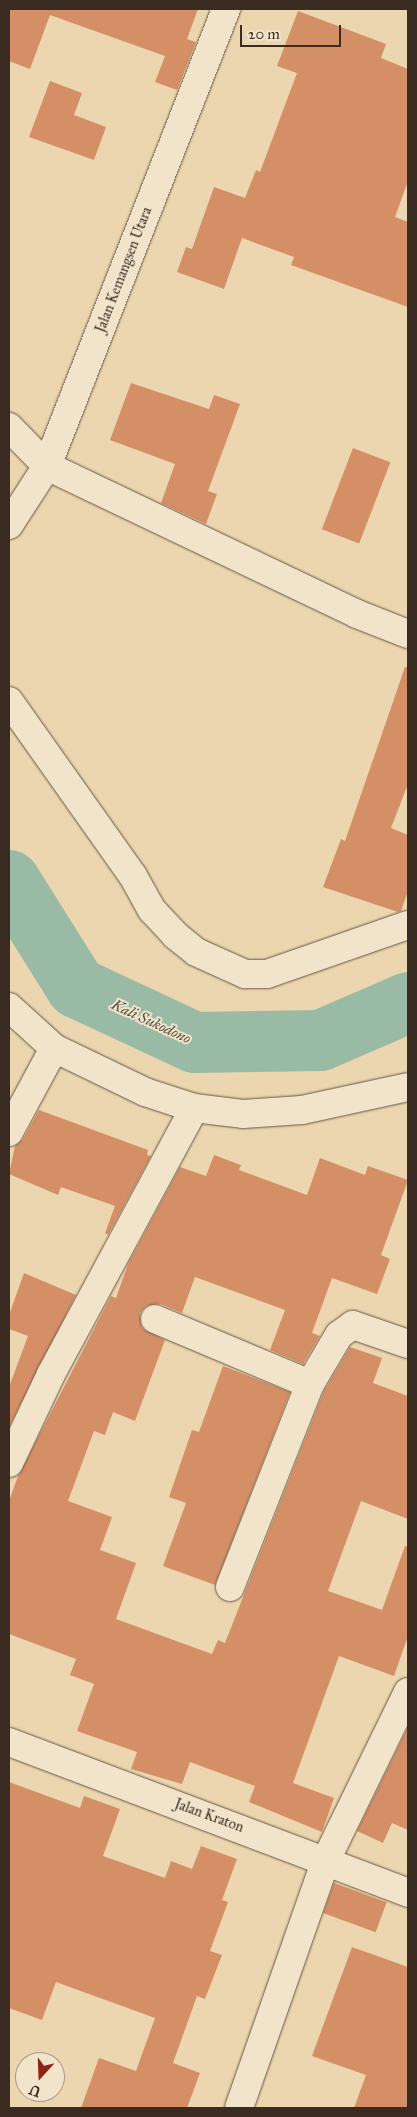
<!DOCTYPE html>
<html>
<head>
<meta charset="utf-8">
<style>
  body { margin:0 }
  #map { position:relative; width:417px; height:2117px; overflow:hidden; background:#ebd6af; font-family:"IM FELL Great Primer",serif }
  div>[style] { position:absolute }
  .river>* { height:61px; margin:-30.5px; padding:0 30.5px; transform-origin:30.5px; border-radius:30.5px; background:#99baa5 }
  .building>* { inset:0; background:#d58f67; transform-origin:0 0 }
  .roads { filter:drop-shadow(0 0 1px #665645) drop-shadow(0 0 1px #665645) }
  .minor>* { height:28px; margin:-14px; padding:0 14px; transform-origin:14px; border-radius:14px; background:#f2e4cb }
  .tertiary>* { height:28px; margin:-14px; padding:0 14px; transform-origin:14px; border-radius:14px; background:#f2e4cb }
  span { translate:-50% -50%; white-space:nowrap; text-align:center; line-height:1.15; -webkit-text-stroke:4px #f2e4cb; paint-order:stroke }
  .street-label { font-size:14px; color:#3a2b22 }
  .water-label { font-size:15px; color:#524f43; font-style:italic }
  .frame { position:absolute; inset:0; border:10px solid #3a2b22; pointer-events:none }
  .north { position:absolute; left:15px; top:2052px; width:50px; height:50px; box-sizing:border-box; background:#f2e4cb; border:1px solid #a89a87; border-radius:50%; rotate:200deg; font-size:14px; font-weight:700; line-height:20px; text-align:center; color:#3a2b22 }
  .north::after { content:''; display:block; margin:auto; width:18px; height:22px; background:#8f2418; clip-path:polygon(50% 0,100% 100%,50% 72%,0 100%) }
  .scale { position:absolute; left:240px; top:25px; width:101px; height:22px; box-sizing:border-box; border:2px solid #3a2b22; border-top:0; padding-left:6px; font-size:15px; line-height:18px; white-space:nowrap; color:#3a2b22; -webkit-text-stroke:4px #f2e4cb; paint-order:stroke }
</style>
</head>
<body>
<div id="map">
  <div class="river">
    <i style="left:9px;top:880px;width:126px;rotate:57.9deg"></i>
    <i style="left:76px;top:987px;width:130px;rotate:25deg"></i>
    <i style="left:194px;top:1042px;width:126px;rotate:-0.9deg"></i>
    <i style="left:320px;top:1040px;width:96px;rotate:-23.4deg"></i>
  </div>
  <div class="building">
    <i style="clip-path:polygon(9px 9px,198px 9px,187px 39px,196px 42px,177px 90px,155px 82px,165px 56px,50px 15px,30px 69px,9px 61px)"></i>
    <i style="clip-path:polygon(298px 11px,386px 44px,381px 58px,408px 69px,408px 181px,395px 217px,408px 222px,408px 307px,291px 265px,294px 257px,242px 238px,224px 289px,177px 272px,186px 247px,192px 249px,214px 187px,245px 198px,256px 170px,260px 172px,297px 73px,277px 66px)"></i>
    <i style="clip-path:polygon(50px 81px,82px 93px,74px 115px,106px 127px,94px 160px,29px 137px)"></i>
    <i style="clip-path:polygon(131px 383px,209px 409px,214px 395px,240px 404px,208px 491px,217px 494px,206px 524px,161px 503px,175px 464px,110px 440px)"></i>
    <i style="left:353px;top:448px;width:40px;height:87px;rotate:21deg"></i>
    <i style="clip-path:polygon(405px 667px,408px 667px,408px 784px,391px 828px,408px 835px,408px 891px,401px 911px,398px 912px,323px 887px,341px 839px,345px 841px)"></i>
    <i style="clip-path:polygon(39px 1110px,148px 1150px,147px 1155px,151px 1156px,108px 1235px,105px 1233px,115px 1206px,61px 1187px,58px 1195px,9px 1174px,15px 1146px,23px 1139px)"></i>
    <i style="clip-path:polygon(214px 1155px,241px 1165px,239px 1170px,307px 1195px,320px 1158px,365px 1175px,368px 1166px,408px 1180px,381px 1255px,390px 1259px,377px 1294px,332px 1278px,312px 1333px,320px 1336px,303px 1364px,270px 1350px,285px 1310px,195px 1277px,182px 1313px,161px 1304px,146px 1306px,140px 1313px,142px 1328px,165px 1340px,135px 1421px,113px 1412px,105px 1435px,94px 1431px,68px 1501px,112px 1517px,100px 1550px,136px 1563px,116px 1619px,212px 1654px,218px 1640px,225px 1643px,324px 1391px,350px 1347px,382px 1358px,373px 1383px,408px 1396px,408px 1519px,361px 1501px,328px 1591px,382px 1610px,405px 1546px,408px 1547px,408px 1636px,394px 1676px,339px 1656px,293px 1783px,334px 1798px,322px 1832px,249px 1802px,255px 1786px,190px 1762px,182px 1784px,131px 1769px,137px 1752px,77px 1731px,94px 1684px,70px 1675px,76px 1659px,9px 1634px,9px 1501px,18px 1476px,111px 1296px,116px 1298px,128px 1264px,180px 1167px,206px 1176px)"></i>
    <i style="clip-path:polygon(24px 1273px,76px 1295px,9px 1427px,9px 1387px,28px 1336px,9px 1329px,9px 1315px)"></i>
    <i style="clip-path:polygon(223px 1366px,290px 1392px,215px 1585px,163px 1566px,186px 1503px,169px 1497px,192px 1430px,199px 1432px)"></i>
    <i style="clip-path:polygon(408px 1727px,408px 1830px,392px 1823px,383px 1843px,357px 1831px)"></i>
    <i style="clip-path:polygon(9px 1782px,80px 1808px,84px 1796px,120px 1809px,103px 1856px,165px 1878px,171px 1861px,192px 1869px,201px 1846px,237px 1859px,222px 1900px,228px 1902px,210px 1951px,222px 1955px,205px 1999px,197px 1996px,173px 2063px,200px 2073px,187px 2108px,81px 2108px,99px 2058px,136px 2071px,155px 2018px,56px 1982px,42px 2020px,9px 2008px)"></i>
    <i style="left:334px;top:1883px;width:56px;height:32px;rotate:20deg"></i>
    <i style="clip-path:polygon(352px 1947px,408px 1967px,408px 2108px,354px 2108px,366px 2075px,312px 2056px)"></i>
  </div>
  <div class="roads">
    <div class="minor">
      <i style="left:9px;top:427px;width:54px;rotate:45.7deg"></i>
      <i style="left:47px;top:466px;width:344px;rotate:25.5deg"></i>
      <i style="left:357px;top:614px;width:55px;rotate:21.4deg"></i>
      <i style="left:9px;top:525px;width:70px;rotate:-57.2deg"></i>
      <i style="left:47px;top:466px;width:491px;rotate:-68.6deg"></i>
      <i style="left:9px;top:701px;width:214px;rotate:54.7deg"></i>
      <i style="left:133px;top:876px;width:39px;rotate:61deg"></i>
      <i style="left:152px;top:910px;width:34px;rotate:47deg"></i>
      <i style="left:175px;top:935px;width:27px;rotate:39deg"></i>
      <i style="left:196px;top:952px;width:54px;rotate:24.2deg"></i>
      <i style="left:245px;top:974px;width:22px"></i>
      <i style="left:267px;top:974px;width:149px;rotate:-19.2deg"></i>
      <i style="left:9px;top:1007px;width:61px;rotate:42.3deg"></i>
      <i style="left:54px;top:1048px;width:101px;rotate:25.8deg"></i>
      <i style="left:145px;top:1092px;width:52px;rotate:18.1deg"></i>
      <i style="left:194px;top:1108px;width:49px;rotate:7deg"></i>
      <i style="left:243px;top:1114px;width:59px;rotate:-3.9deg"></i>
      <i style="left:302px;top:1110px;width:108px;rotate:-12.2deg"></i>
      <i style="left:9px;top:1132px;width:95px;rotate:-61.8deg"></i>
      <i style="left:155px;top:1319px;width:168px;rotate:22.8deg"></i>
      <i style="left:9px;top:1463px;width:98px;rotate:-64.7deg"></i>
      <i style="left:51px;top:1374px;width:302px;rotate:-61.7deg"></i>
      <i style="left:230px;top:1587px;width:218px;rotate:-68.5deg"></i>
      <i style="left:310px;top:1384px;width:57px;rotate:-59.4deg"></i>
      <i style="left:339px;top:1335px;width:17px;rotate:-36deg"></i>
      <i style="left:353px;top:1325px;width:58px;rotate:19.1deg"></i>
      <i style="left:239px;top:2108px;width:263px;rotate:-70.7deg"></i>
      <i style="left:326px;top:1860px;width:187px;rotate:-64deg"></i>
    </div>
    <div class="tertiary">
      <i style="left:9px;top:1742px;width:427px;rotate:20.7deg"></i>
    </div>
  </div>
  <div class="street-label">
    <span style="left:124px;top:270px;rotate:-69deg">Jalan Kemangsen Utara</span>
    <span style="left:209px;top:1816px;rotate:20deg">Jalan Kraton</span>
  </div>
  <div class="water-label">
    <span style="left:151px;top:1022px;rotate:25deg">Kali Sukodono</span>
  </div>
  <div class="frame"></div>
  <div class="north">U</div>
  <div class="scale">20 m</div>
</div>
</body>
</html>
